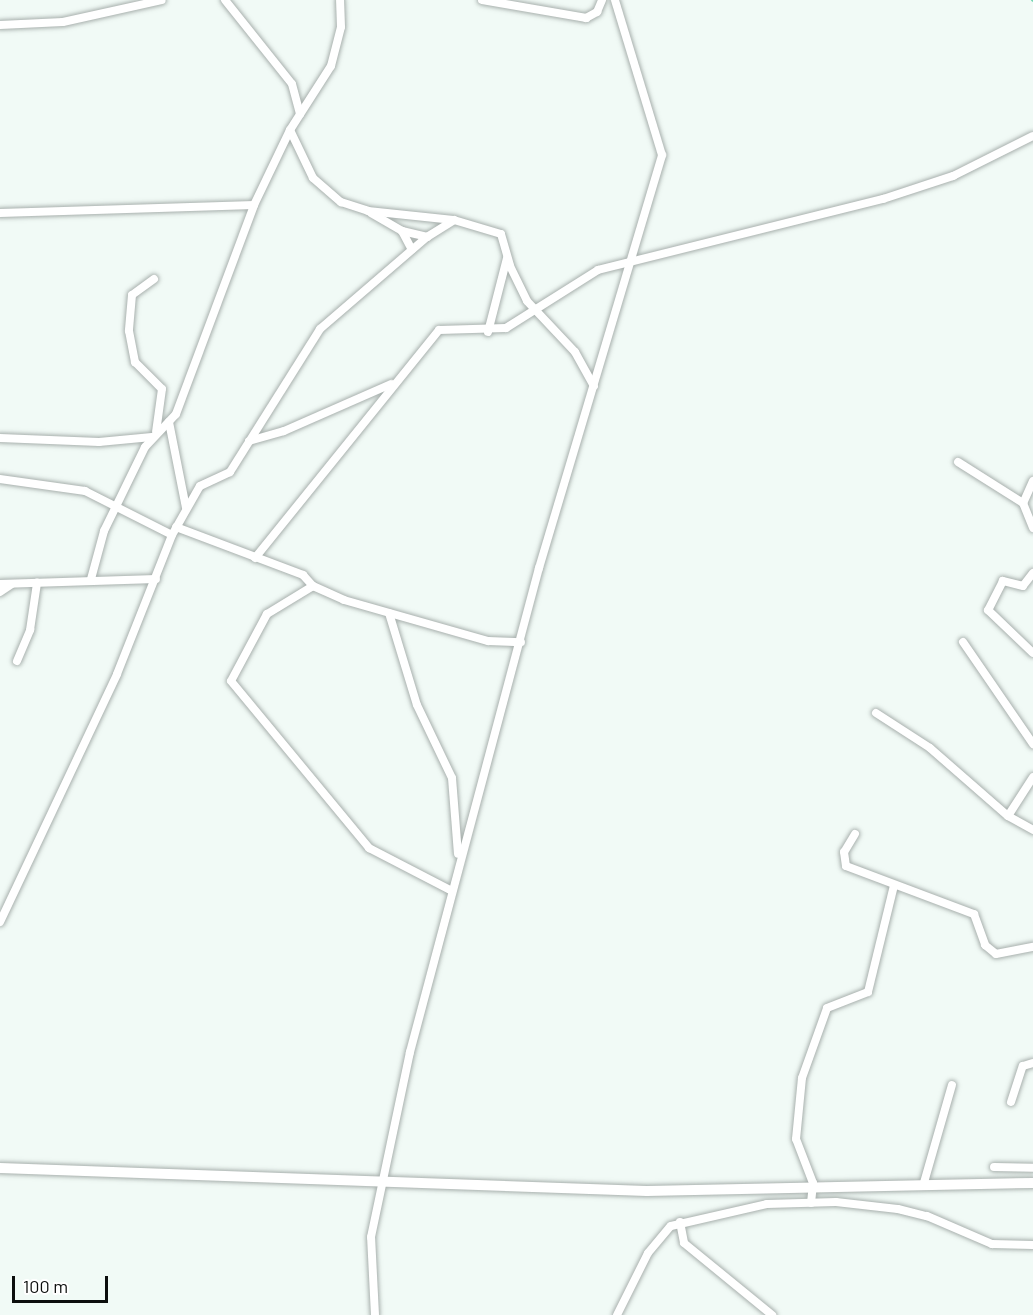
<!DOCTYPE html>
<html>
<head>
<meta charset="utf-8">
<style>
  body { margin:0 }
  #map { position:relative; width:1033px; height:1315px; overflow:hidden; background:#f1faf6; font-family:Barlow,sans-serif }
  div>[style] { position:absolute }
  .stream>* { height:2px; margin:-1px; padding:0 1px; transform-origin:1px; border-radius:1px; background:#71d5b0 }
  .roads { filter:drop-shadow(0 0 2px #a8b0ad) drop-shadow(0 0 2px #a8b0ad) }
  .street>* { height:8px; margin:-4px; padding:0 4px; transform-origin:4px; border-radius:4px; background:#fff }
  .secondary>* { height:10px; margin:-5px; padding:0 5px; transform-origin:5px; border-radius:5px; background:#fff }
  span { translate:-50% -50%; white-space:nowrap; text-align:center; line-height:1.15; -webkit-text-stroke:4.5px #fff; paint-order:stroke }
  .scale { position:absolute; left:12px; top:1276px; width:96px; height:27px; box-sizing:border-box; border:3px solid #0c0e0d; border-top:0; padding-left:8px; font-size:18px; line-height:21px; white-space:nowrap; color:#0c0e0d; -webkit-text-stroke:4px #fff; paint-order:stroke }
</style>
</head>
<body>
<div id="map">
  <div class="stream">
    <i style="left:1032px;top:0;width:1px;rotate:45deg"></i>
  </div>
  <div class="roads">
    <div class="street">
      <i style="left:225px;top:0;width:107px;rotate:51.4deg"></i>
      <i style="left:292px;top:84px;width:31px;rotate:75deg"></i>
      <i style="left:482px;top:0;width:106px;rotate:9.8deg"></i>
      <i style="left:586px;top:18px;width:13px;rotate:-29deg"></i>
      <i style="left:597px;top:12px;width:13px;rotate:-67deg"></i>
      <i style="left:0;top:25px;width:63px;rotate:-2.7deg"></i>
      <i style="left:63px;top:22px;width:101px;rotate:-12.5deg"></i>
      <i style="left:290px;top:130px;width:53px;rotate:64.4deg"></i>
      <i style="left:313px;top:178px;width:37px;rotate:41deg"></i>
      <i style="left:341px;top:202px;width:28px;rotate:18deg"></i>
      <i style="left:368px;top:211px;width:86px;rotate:6deg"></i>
      <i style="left:454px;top:220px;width:49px;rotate:16.6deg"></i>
      <i style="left:501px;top:234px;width:33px;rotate:74deg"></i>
      <i style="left:510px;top:266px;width:39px;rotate:64deg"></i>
      <i style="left:527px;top:301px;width:70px;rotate:46.7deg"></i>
      <i style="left:575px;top:352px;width:39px;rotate:61deg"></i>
      <i style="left:0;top:213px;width:254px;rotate:-1.8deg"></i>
      <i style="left:371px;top:213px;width:36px;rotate:30deg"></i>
      <i style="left:402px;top:231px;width:26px;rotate:13deg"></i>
      <i style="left:402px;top:231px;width:21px;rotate:62deg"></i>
      <i style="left:154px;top:279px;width:27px;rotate:144deg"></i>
      <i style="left:132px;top:295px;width:36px;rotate:95deg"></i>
      <i style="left:129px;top:331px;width:32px;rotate:79deg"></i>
      <i style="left:135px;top:362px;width:38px;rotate:45deg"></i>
      <i style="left:162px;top:389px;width:43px;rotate:97.9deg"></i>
      <i style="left:488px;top:332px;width:76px;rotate:-75.6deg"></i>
      <i style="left:169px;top:422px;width:88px;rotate:78.8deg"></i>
      <i style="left:0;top:438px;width:99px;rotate:2.3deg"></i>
      <i style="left:99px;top:442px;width:53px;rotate:-5.4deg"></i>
      <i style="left:249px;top:441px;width:36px;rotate:-16deg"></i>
      <i style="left:284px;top:431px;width:117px;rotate:-23.7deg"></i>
      <i style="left:958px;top:462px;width:77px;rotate:32.2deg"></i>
      <i style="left:0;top:479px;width:86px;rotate:8deg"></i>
      <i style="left:85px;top:491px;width:97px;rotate:26.8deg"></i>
      <i style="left:1033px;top:481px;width:24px;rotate:114deg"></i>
      <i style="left:1023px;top:503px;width:27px;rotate:68deg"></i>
      <i style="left:176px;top:527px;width:136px;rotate:20.7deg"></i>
      <i style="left:303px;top:575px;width:15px;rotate:48deg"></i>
      <i style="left:313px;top:586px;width:34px;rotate:24deg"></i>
      <i style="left:344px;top:600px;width:150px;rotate:15.9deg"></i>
      <i style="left:488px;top:641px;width:33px;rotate:2deg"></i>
      <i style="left:255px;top:558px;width:293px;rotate:-51.1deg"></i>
      <i style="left:439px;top:330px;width:67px;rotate:-1.7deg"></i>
      <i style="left:506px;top:328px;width:109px;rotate:-32.2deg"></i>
      <i style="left:598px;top:270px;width:294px;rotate:-14deg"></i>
      <i style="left:883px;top:199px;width:74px;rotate:-18.2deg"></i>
      <i style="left:953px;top:176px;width:89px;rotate:-26.6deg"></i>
      <i style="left:1033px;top:573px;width:16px;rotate:128deg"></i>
      <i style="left:1023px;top:586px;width:21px;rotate:-166deg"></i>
      <i style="left:1003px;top:581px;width:33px;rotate:117deg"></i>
      <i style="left:988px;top:610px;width:62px;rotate:43.7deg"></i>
      <i style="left:91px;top:579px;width:50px;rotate:-74.8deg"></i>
      <i style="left:104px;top:531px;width:93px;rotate:-64deg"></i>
      <i style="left:145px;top:447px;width:45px;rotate:-46.8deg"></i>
      <i style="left:176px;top:414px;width:223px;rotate:-69.5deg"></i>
      <i style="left:254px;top:205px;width:83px;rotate:-64.4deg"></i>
      <i style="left:290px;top:130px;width:76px;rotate:-57.4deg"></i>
      <i style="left:331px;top:66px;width:40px;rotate:-75.6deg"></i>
      <i style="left:341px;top:27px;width:27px;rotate:-92deg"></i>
      <i style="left:0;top:584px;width:156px;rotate:-1.8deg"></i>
      <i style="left:313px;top:586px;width:54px;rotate:148.7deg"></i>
      <i style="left:267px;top:614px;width:76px;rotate:118.2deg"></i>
      <i style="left:231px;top:681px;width:217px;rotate:50.4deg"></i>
      <i style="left:369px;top:848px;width:93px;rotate:27.4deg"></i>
      <i style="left:0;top:592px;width:14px;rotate:-34deg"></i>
      <i style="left:389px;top:613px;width:96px;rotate:73.1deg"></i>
      <i style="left:417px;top:705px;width:81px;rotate:64.4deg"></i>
      <i style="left:452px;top:778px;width:76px;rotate:85.5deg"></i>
      <i style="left:963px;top:642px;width:124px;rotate:55.5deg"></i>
      <i style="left:17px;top:661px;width:34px;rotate:-67deg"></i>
      <i style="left:30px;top:630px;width:48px;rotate:-81.5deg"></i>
      <i style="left:876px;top:713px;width:64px;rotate:32.9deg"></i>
      <i style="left:930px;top:748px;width:103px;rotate:41.1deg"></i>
      <i style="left:1008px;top:816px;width:29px;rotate:29deg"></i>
      <i style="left:1008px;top:816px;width:46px;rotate:-57.3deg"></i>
      <i style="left:855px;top:834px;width:21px;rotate:121deg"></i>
      <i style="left:844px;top:852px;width:14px;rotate:82deg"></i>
      <i style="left:846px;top:866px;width:137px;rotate:20.6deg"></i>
      <i style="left:974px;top:914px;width:33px;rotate:70deg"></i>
      <i style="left:985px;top:945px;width:14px;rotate:39deg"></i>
      <i style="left:996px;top:954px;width:38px;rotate:-11deg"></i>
      <i style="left:0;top:922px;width:274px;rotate:-64.7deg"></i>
      <i style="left:117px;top:674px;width:149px;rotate:-68.4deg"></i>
      <i style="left:172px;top:535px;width:56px;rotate:-60.3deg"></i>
      <i style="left:200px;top:486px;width:33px;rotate:-25deg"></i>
      <i style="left:230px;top:472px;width:169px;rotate:-57.8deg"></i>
      <i style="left:320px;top:329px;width:141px;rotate:-40.7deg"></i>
      <i style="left:427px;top:237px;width:32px;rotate:-32deg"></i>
      <i style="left:1011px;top:1102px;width:38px;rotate:-72deg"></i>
      <i style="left:1023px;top:1066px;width:10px;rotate:-17deg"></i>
      <i style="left:994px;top:1167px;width:39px;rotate:1deg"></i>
      <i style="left:923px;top:1186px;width:105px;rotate:-74deg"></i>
      <i style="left:811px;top:1203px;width:20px;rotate:-84deg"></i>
      <i style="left:813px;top:1183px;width:47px;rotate:-111.1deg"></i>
      <i style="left:796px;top:1139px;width:61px;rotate:-84.4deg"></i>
      <i style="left:802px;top:1078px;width:74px;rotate:-70.3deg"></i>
      <i style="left:827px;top:1008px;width:44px;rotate:-21.3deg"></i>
      <i style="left:868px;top:992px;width:110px;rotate:-76.3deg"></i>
      <i style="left:680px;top:1222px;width:21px;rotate:79deg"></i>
      <i style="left:684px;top:1243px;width:114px;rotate:39.3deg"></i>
      <i style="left:375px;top:1315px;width:78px;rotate:-92.9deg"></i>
      <i style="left:371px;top:1237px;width:189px;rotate:-78.1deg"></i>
      <i style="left:410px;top:1052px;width:501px;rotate:-75.08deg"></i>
      <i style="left:539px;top:568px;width:431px;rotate:-73.4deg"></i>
      <i style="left:662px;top:155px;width:162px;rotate:-106.9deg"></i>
      <i style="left:617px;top:1315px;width:69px;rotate:-63.4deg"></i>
      <i style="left:648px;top:1253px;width:35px;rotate:-50deg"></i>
      <i style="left:671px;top:1226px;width:98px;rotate:-12.9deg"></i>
      <i style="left:767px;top:1204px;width:69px;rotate:-1.7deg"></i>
      <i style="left:836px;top:1202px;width:62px;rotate:6.4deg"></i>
      <i style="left:898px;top:1209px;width:30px;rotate:14deg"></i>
      <i style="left:927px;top:1216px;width:71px;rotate:23.3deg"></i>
      <i style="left:992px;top:1244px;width:41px;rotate:1.4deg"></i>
    </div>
    <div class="secondary">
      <i style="left:0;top:1168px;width:647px;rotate:2.04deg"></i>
      <i style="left:647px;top:1191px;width:386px;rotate:-1.2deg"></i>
    </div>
  </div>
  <div class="scale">100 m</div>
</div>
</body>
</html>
